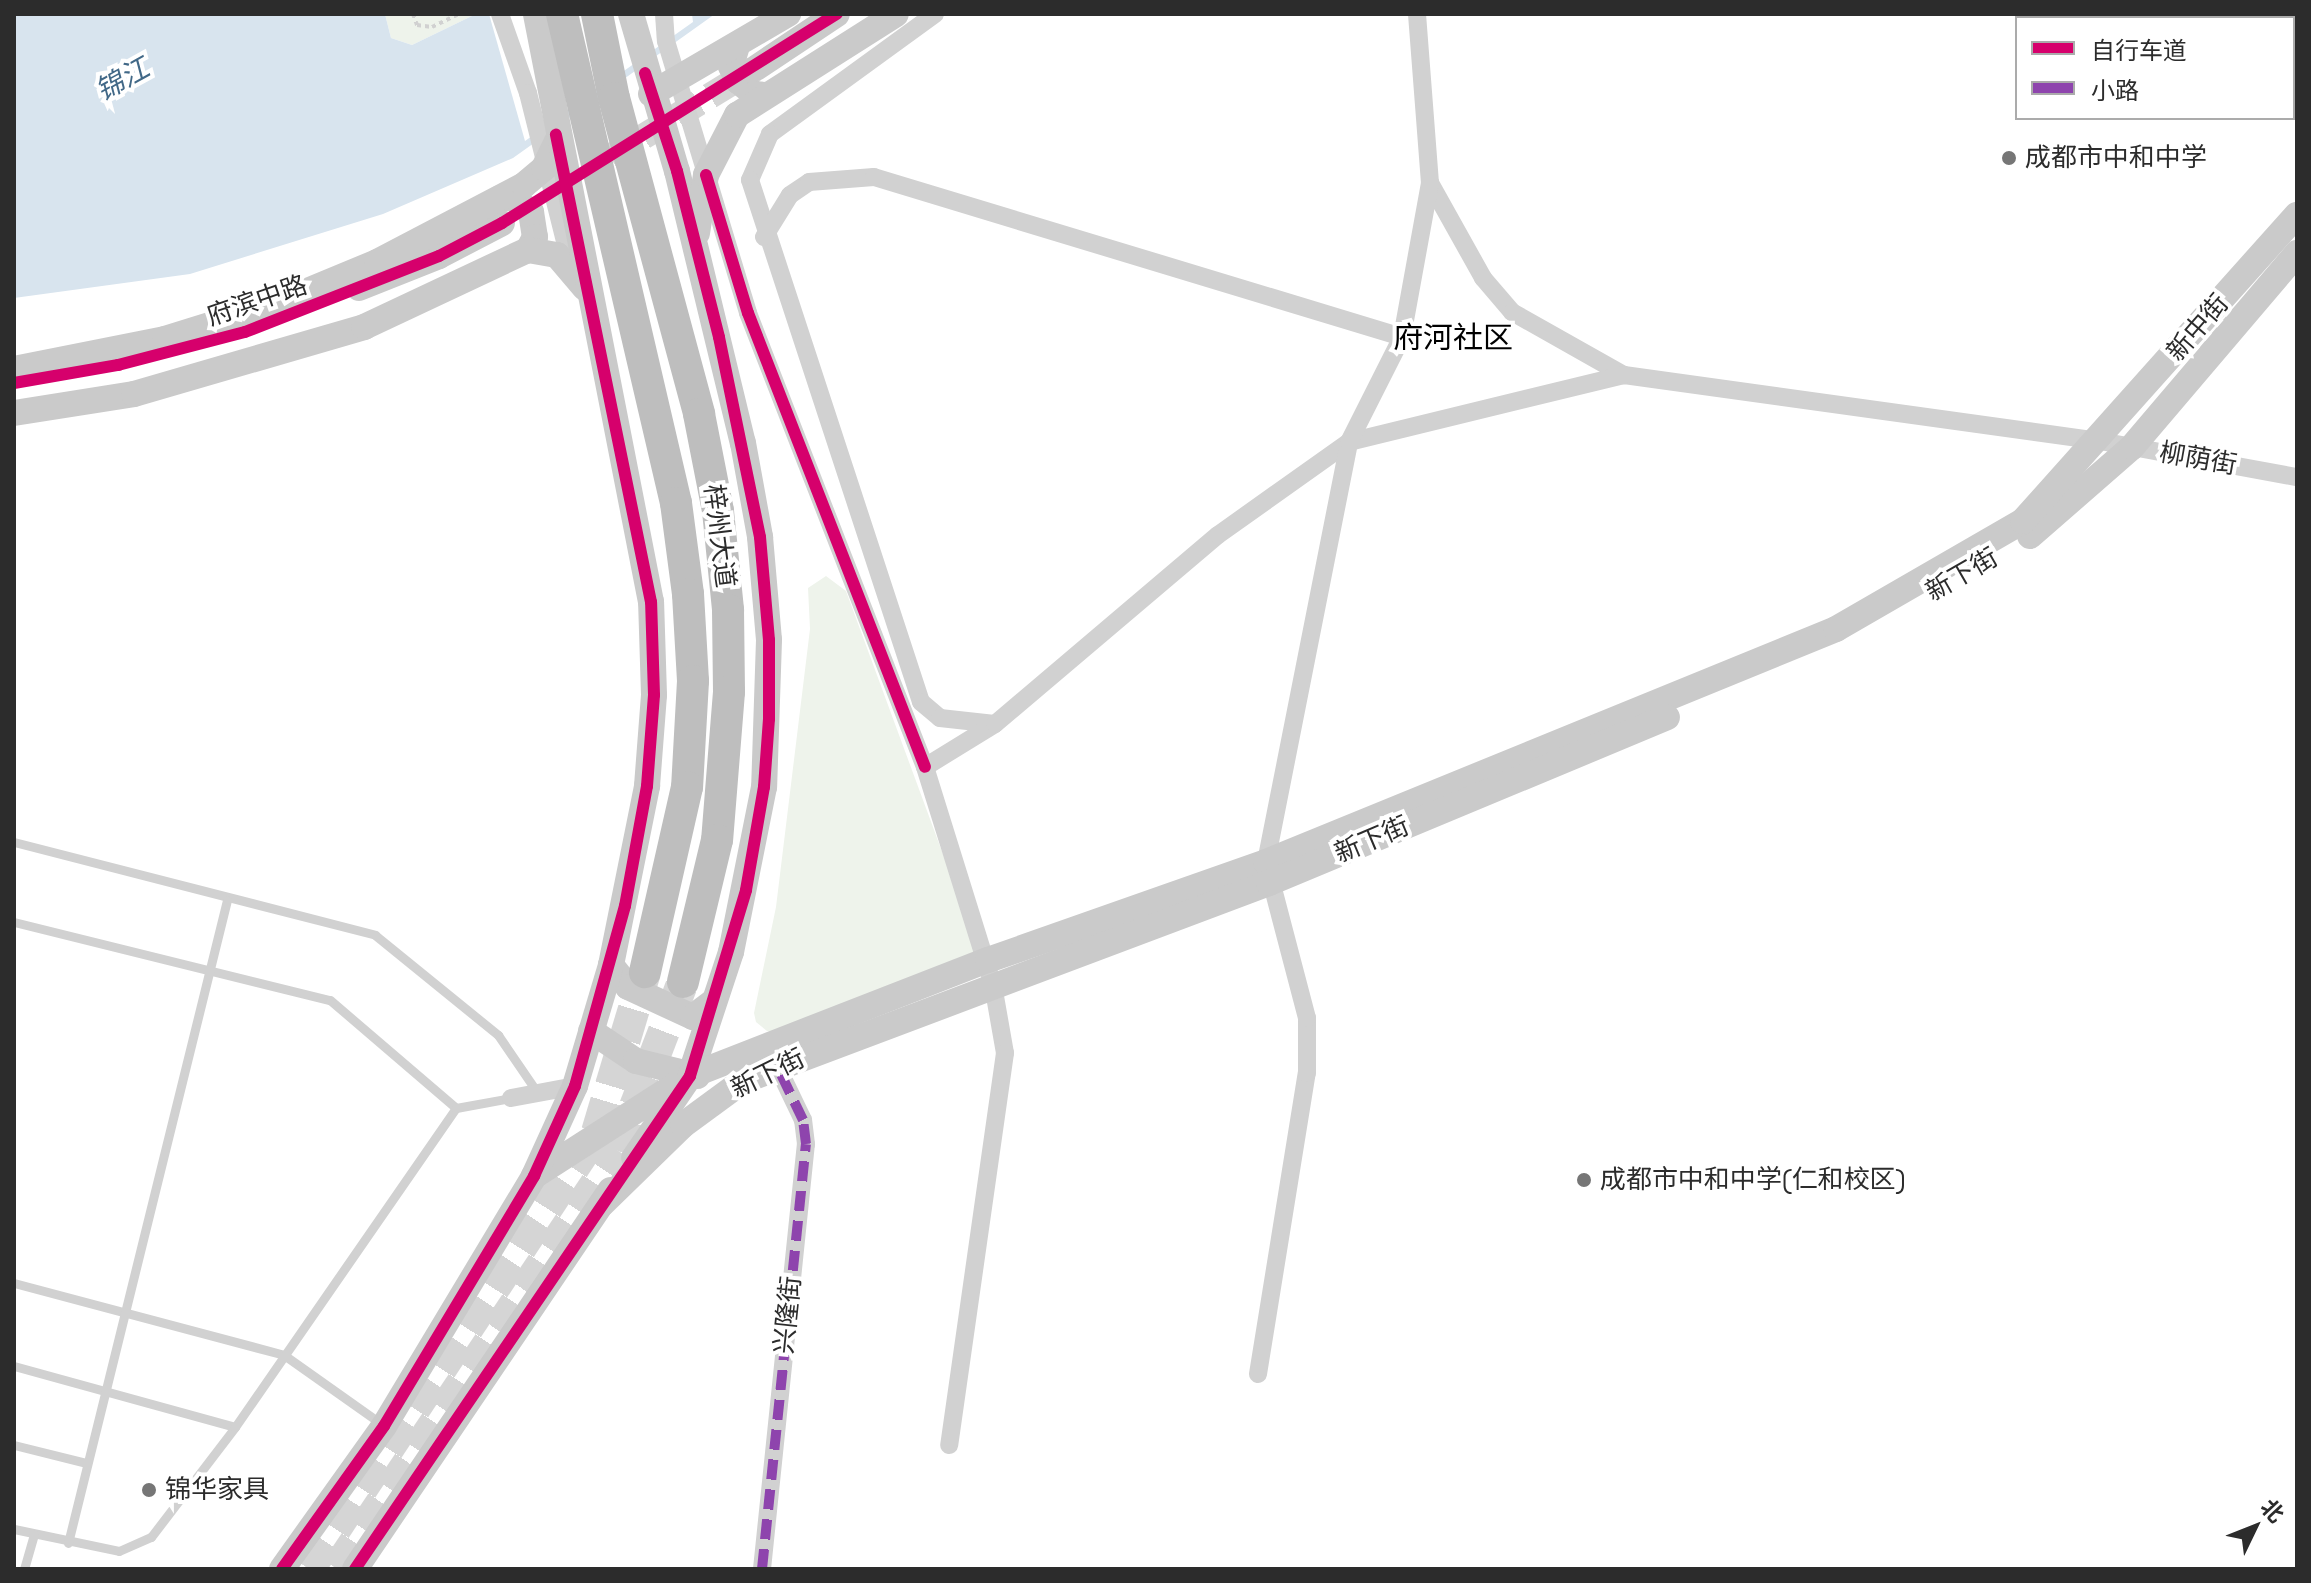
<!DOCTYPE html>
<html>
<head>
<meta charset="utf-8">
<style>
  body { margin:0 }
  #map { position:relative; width:2311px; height:1583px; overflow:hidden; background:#fff; font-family:"Space Grotesk","Noto Sans SC",sans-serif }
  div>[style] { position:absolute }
  .green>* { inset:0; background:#eef3eb }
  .water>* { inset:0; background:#d8e4ee }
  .pier>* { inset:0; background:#fff }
  .secondary-tunnel>* { height:26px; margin-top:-13px; transform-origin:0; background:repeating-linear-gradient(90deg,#d5d5d5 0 26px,transparent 0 39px) }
  .highway-tunnel>* { height:32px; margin-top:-16px; transform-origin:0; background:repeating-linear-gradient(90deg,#d5d5d5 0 32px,transparent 0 48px) }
  .path>* { height:4px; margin-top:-2px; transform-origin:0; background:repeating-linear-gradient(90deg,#d1d1d1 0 4px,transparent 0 8px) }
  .lane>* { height:9px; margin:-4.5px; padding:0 4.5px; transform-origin:4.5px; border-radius:4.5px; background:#d1d1d1 }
  .street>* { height:18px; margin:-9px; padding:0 9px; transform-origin:9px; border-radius:9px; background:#d1d1d1 }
  .secondary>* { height:26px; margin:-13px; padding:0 13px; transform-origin:13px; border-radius:13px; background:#cacaca }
  .highway>* { height:32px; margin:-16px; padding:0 16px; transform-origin:16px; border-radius:16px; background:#bebebe }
  .quiet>* { height:10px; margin-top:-5px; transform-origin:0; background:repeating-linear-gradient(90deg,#8e44ad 0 20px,transparent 0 30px) }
  .cycleway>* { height:12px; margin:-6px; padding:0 6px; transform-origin:6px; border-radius:6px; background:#d6006c }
  .dots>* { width:22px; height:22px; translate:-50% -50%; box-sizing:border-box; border:4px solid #fff; border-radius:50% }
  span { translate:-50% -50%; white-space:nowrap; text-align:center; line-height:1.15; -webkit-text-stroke:8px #fff; paint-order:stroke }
  .poi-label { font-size:26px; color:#2c2c2c }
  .left { translate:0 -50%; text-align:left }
  .street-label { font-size:26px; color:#2c2c2c }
  .water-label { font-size:28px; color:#416887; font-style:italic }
  .quarter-label { font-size:30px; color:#000 }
  .frame { position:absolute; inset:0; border:16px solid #2c2c2c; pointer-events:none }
  .legend { position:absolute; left:2015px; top:16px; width:280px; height:104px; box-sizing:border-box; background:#fff; border:2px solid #ababab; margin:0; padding:10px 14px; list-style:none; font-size:24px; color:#2c2c2c }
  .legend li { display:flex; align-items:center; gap:16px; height:40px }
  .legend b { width:40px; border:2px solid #ababab }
  .north { position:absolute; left:2215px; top:1487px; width:80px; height:80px; -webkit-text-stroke:6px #fff; paint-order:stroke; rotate:47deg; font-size:22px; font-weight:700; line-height:32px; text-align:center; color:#2c2c2c }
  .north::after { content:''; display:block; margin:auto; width:28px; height:36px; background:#2c2c2c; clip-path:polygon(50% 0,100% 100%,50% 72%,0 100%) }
</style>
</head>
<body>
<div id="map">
  <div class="green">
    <i style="clip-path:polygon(385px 14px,476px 14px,412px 45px,391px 38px)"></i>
    <i style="clip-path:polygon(826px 576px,846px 591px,979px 952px,780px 1033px,767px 1031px,756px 1022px,754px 1013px,776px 907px,810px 629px,808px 588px)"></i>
  </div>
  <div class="water">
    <i style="clip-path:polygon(14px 14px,385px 14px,391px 38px,412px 45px,476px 14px,715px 14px,513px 158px,383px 214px,190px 274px,14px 298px)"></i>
  </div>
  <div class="pier">
    <i style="clip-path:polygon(489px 14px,692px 14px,693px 22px,525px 141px)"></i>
  </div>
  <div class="secondary-tunnel">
    <i style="left:610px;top:157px;width:169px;rotate:-31.4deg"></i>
  </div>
  <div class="highway-tunnel">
    <i style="left:309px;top:1569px;width:523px;rotate:-56.61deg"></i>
    <i style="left:597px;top:1132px;width:167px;rotate:-73.3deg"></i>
    <i style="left:337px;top:1569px;width:504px;rotate:-56.09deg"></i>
    <i style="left:618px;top:1151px;width:181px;rotate:-69deg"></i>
  </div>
  <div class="path">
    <i style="left:413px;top:14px;width:12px;rotate:70deg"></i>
    <i style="left:417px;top:25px;width:15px;rotate:8deg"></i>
    <i style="left:432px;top:27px;width:30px;rotate:-26deg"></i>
  </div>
  <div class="lane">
    <i style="left:14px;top:842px;width:373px;rotate:14.4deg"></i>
    <i style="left:375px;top:935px;width:159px;rotate:39.1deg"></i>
    <i style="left:498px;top:1035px;width:69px;rotate:55.6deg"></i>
    <i style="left:14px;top:922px;width:325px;rotate:13.9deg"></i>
    <i style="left:330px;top:1000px;width:166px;rotate:40.6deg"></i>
    <i style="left:14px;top:1283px;width:279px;rotate:14.9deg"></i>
    <i style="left:284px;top:1355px;width:121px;rotate:35.3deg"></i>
    <i style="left:14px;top:1366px;width:229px;rotate:15.4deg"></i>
    <i style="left:14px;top:1445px;width:75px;rotate:13.9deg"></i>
    <i style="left:14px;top:1529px;width:107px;rotate:11.8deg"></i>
    <i style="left:119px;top:1551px;width:35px;rotate:-24deg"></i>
    <i style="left:151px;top:1537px;width:138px;rotate:-52.6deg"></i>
    <i style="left:235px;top:1427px;width:388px;rotate:-55.3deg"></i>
    <i style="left:456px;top:1108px;width:56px;rotate:-10.3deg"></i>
    <i style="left:68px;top:1543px;width:662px;rotate:-76.11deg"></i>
    <i style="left:24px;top:1569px;width:36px;rotate:-74deg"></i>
  </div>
  <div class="street">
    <i style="left:500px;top:14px;width:84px;rotate:70.5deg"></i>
    <i style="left:528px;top:93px;width:181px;rotate:76deg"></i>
    <i style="left:664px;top:14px;width:27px;rotate:86deg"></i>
    <i style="left:666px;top:41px;width:284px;rotate:73.2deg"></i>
    <i style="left:748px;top:313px;width:487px;rotate:68.7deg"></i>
    <i style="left:925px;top:767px;width:228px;rotate:72.7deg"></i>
    <i style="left:993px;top:985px;width:69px;rotate:80deg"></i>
    <i style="left:1005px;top:1053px;width:396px;rotate:98.1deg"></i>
    <i style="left:935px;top:14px;width:204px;rotate:144deg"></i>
    <i style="left:770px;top:134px;width:50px;rotate:113.5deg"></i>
    <i style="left:750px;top:180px;width:549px;rotate:71.86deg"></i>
    <i style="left:921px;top:702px;width:25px;rotate:40deg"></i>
    <i style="left:940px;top:718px;width:55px;rotate:6.2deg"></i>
    <i style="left:1430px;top:183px;width:109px;rotate:60.8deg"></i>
    <i style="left:1483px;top:278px;width:45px;rotate:49.5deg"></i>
    <i style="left:1512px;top:312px;width:129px;rotate:29.4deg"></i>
    <i style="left:1624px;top:375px;width:481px;rotate:7.9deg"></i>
    <i style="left:2100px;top:441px;width:200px;rotate:10.4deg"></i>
    <i style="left:764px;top:237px;width:49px;rotate:-58.2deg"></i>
    <i style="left:790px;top:195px;width:23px;rotate:-34deg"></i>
    <i style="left:809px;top:182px;width:65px;rotate:-4.4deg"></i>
    <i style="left:874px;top:177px;width:552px;rotate:16.86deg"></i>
    <i style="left:925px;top:767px;width:82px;rotate:-31.6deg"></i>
    <i style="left:995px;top:724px;width:292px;rotate:-40.3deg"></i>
    <i style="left:1218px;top:535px;width:161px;rotate:-35.4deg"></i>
    <i style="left:1349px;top:442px;width:283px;rotate:-13.7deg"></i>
    <i style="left:511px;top:1098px;width:65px;rotate:-10.6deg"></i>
    <i style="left:1258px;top:1374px;width:305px;rotate:-80.8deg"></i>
    <i style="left:1307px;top:1073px;width:55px;rotate:-90deg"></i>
    <i style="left:1307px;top:1018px;width:161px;rotate:-104.7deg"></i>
    <i style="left:1266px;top:862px;width:428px;rotate:-78.8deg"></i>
    <i style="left:1349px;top:442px;width:118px;rotate:-63.2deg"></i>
    <i style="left:1402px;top:337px;width:157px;rotate:-79.7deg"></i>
    <i style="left:1430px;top:183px;width:169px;rotate:-94.4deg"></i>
    <i style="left:762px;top:1569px;width:427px;rotate:-84.1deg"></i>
    <i style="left:806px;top:1144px;width:24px;rotate:-97deg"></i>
    <i style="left:803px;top:1120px;width:60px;rotate:-115.7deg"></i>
  </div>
  <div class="secondary">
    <i style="left:631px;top:14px;width:164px;rotate:73.7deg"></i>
    <i style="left:677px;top:171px;width:280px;rotate:76.4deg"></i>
    <i style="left:743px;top:443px;width:96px;rotate:79.7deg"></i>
    <i style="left:760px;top:537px;width:103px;rotate:85deg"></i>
    <i style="left:769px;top:640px;width:147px;rotate:91.9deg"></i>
    <i style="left:764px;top:787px;width:168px;rotate:101.3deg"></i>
    <i style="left:731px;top:952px;width:131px;rotate:108.3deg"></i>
    <i style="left:690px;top:1076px;width:99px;rotate:124.3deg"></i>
    <i style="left:737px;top:46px;width:21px;rotate:107deg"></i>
    <i style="left:731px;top:66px;width:17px;rotate:65deg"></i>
    <i style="left:738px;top:81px;width:21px;rotate:39deg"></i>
    <i style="left:754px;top:94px;width:12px;rotate:5deg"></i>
    <i style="left:756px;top:68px;width:97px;rotate:-33.7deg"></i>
    <i style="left:651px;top:94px;width:159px;rotate:-30.3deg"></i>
    <i style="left:500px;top:198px;width:13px"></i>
    <i style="left:513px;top:198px;width:23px;rotate:38deg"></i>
    <i style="left:531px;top:212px;width:25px;rotate:81deg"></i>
    <i style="left:535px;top:237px;width:15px;rotate:118deg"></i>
    <i style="left:697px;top:233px;width:59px;rotate:-81.2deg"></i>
    <i style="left:706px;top:175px;width:68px;rotate:-62.7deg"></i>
    <i style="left:737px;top:115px;width:188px;rotate:-32.4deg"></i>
    <i style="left:359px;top:288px;width:86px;rotate:-21.8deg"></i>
    <i style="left:439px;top:256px;width:71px;rotate:-27.6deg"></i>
    <i style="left:14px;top:369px;width:154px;rotate:-11.2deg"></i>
    <i style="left:165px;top:339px;width:111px;rotate:-17.3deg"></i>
    <i style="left:271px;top:306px;width:115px;rotate:-22.5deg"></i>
    <i style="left:377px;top:262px;width:166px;rotate:-27.6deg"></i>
    <i style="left:524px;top:185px;width:26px;rotate:-40deg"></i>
    <i style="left:544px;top:168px;width:30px;rotate:-64deg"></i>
    <i style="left:14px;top:413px;width:121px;rotate:-9deg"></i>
    <i style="left:134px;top:394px;width:240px;rotate:-16.2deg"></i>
    <i style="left:364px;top:327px;width:181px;rotate:-25.2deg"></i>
    <i style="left:528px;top:250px;width:29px;rotate:10deg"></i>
    <i style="left:557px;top:255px;width:43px;rotate:49.7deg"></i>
    <i style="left:2030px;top:536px;width:135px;rotate:-41.1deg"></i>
    <i style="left:2132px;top:447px;width:255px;rotate:-49.6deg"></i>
    <i style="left:611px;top:965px;width:28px;rotate:52deg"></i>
    <i style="left:628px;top:987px;width:72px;rotate:24.8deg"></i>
    <i style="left:693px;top:1017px;width:25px;rotate:-37deg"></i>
    <i style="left:591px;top:1031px;width:54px;rotate:33.7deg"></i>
    <i style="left:636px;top:1061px;width:63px;rotate:13.8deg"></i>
    <i style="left:534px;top:1176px;width:185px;rotate:-32.7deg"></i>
    <i style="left:690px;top:1076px;width:320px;rotate:-21.3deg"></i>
    <i style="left:988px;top:960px;width:295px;rotate:-19.4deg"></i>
    <i style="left:1266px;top:862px;width:616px;rotate:-22.23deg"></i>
    <i style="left:1836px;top:629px;width:216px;rotate:-30deg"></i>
    <i style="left:2023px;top:521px;width:411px;rotate:-48.2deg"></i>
    <i style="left:602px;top:1204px;width:113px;rotate:-44.3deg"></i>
    <i style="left:683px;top:1125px;width:74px;rotate:-36.3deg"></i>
    <i style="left:743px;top:1081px;width:562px;rotate:-20.63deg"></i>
    <i style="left:1269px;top:883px;width:431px;rotate:-22.6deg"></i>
    <i style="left:282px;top:1569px;width:176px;rotate:-54.5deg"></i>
    <i style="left:384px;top:1426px;width:292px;rotate:-59deg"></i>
    <i style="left:534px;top:1176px;width:99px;rotate:-65.5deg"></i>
    <i style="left:575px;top:1086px;width:126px;rotate:-73.4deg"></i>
    <i style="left:611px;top:965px;width:183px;rotate:-78.6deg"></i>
    <i style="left:647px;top:786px;width:91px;rotate:-85.6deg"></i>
    <i style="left:654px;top:695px;width:93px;rotate:-91.8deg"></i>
    <i style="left:651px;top:602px;width:599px;rotate:-101.07deg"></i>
    <i style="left:355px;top:1569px;width:457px;rotate:-56deg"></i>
  </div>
  <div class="highway">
    <i style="left:562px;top:14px;width:502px;rotate:76.88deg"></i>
    <i style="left:676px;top:503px;width:92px;rotate:82.5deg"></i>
    <i style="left:688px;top:594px;width:87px;rotate:86.7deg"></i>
    <i style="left:693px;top:681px;width:106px;rotate:93.2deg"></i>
    <i style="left:687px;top:787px;width:190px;rotate:102.8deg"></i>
    <i style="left:597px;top:14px;width:86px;rotate:78.6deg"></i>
    <i style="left:614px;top:98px;width:327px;rotate:74.9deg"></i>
    <i style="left:699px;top:414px;width:99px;rotate:78.9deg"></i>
    <i style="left:718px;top:511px;width:100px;rotate:84.2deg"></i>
    <i style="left:728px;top:610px;width:82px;rotate:89.3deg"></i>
    <i style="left:729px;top:692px;width:148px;rotate:94.6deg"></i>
    <i style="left:717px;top:840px;width:146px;rotate:103.5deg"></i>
  </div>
  <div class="quiet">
    <i style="left:762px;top:1569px;width:427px;rotate:-84.1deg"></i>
    <i style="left:806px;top:1144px;width:24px;rotate:-97deg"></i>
    <i style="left:803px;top:1120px;width:60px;rotate:-115.7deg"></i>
  </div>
  <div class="cycleway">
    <i style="left:706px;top:175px;width:144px;rotate:73.1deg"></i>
    <i style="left:748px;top:313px;width:487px;rotate:68.7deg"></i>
    <i style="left:14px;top:383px;width:106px;rotate:-9.8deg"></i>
    <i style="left:118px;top:365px;width:131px;rotate:-14.6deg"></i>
    <i style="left:245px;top:332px;width:208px;rotate:-21.4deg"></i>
    <i style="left:439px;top:256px;width:71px;rotate:-27.6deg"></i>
    <i style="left:502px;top:223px;width:395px;rotate:-32deg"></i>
    <i style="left:282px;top:1569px;width:176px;rotate:-54.5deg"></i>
    <i style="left:384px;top:1426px;width:292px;rotate:-59deg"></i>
    <i style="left:534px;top:1176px;width:99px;rotate:-65.5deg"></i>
    <i style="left:575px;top:1086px;width:187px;rotate:-74.5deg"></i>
    <i style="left:625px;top:906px;width:122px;rotate:-79.6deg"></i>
    <i style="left:647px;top:786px;width:91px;rotate:-85.6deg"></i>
    <i style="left:654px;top:695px;width:93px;rotate:-91.8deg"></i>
    <i style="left:651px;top:602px;width:477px;rotate:-101.5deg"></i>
    <i style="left:355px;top:1569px;width:596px;rotate:-55.8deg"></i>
    <i style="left:690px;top:1076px;width:194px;rotate:-73.2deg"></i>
    <i style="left:746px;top:890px;width:105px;rotate:-80.1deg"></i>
    <i style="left:764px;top:787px;width:68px;rotate:-85.8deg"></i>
    <i style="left:769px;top:719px;width:79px;rotate:-90deg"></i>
    <i style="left:769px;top:640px;width:103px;rotate:-95deg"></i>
    <i style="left:760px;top:537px;width:204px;rotate:-101.6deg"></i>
    <i style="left:719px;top:337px;width:171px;rotate:-104.2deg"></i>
    <i style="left:677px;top:171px;width:103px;rotate:-108.1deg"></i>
  </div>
  <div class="dots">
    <i style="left:2009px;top:158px;background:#767676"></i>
    <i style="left:1584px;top:1180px;background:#767676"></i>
    <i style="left:149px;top:1490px;background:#767676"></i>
  </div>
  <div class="poi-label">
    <span class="left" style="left:2025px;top:158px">成都市中和中学</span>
    <span class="left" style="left:1600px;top:1180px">成都市中和中学(仁和校区)</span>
    <span class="left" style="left:165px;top:1490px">锦华家具</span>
  </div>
  <div class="street-label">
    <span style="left:257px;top:301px;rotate:-19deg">府滨中路</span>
    <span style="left:2198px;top:328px;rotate:-49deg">新中街</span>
    <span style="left:2198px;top:459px;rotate:10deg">柳荫街</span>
    <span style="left:719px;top:536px;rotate:83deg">梓州大道</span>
    <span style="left:1962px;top:575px;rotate:-30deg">新下街</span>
    <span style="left:1372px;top:840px;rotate:-23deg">新下街</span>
    <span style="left:768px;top:1074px;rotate:-26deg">新下街</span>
    <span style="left:788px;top:1315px;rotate:-84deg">兴隆街</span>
  </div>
  <div class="water-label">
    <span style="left:122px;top:79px;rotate:-29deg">锦江</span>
  </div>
  <div class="quarter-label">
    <span style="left:1453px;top:338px">府河社区</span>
  </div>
  <div class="frame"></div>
  <ul class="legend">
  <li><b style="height:10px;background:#d6006c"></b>自行车道</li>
  <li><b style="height:10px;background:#8e44ad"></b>小路</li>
  </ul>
  <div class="north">北</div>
</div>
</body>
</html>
